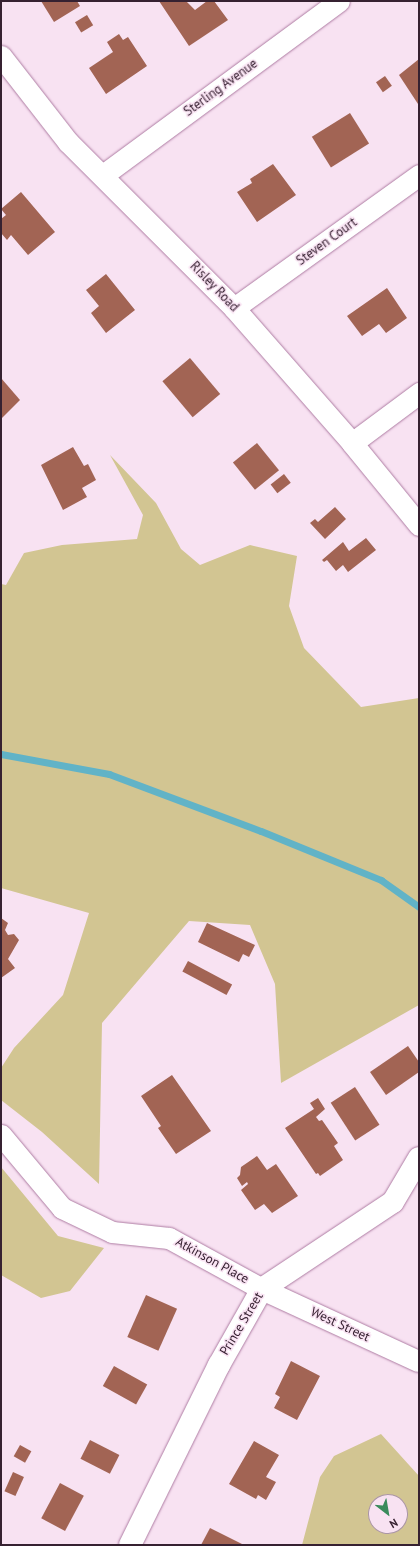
<!DOCTYPE html>
<html>
<head>
<meta charset="utf-8">
<style>
  body { margin:0 }
  #map { position:relative; width:420px; height:1546px; overflow:hidden; background:#f8e2f2; font-family:"PT Sans",sans-serif }
  div>[style] { position:absolute }
  .green>* { inset:0; background:#d2c592 }
  .stream>* { height:7px; margin:-3.5px; padding:0 3.5px; transform-origin:3.5px; border-radius:3.5px; background:#61b3c7 }
  .building>* { inset:0; background:#a26454; transform-origin:0 0 }
  .roads { filter:drop-shadow(0 0 1px #ae7ca3) drop-shadow(0 0 1px #ae7ca3) }
  .minor>* { height:21px; margin:-10.5px; padding:0 10.5px; transform-origin:10.5px; border-radius:10.5px; background:#fff }
  .tertiary>* { height:22px; margin:-11px; padding:0 11px; transform-origin:11px; border-radius:11px; background:#fff }
  span { translate:-50% -50%; white-space:nowrap; text-align:center; line-height:1.15; -webkit-text-stroke:3px #f8e2f2; paint-order:stroke }
  .street-label { font-size:13px; color:#362131 }
  .frame { position:absolute; inset:0; border:2px solid #362131; pointer-events:none }
  .north { position:absolute; left:368px; top:1494px; width:40px; height:40px; box-sizing:border-box; background:#f8e2f2; border:1px solid #aa95a5; border-radius:50%; rotate:149deg; font-size:11px; font-weight:700; line-height:16px; text-align:center; color:#362131 }
  .north::after { content:''; display:block; margin:auto; width:14px; height:18px; background:#3a8b5c; clip-path:polygon(50% 0,100% 100%,50% 72%,0 100%) }
</style>
</head>
<body>
<div id="map">
  <div class="green">
    <i style="clip-path:polygon(110px 455px,156px 503px,181px 549px,200px 565px,250px 545px,297px 556px,289px 606px,304px 648px,361px 707px,419px 698px,419px 1005px,281px 1083px,275px 984px,250px 925px,189px 921px,102px 1023px,99px 1184px,42px 1132px,1px 1100px,1px 1068px,14px 1048px,63px 995px,89px 913px,1px 888px,1px 584px,6px 585px,24px 553px,62px 545px,137px 539px,143px 515px)"></i>
    <i style="clip-path:polygon(1px 1167px,58px 1236px,104px 1248px,70px 1291px,41px 1298px,1px 1275px)"></i>
    <i style="clip-path:polygon(evenodd,381px 1434px,419px 1476px,419px 1545px,302px 1545px,320px 1477px,334px 1456px,381px 1434px,376px 1502px,400px 1502px,400px 1526px,376px 1526px,376px 1502px)"></i>
  </div>
  <div class="stream">
    <i style="left:1px;top:754px;width:110px;rotate:10.5deg"></i>
    <i style="left:109px;top:774px;width:162px;rotate:20.6deg"></i>
    <i style="left:261px;top:831px;width:130px;rotate:22.2deg"></i>
    <i style="left:381px;top:880px;width:47px;rotate:35.4deg"></i>
  </div>
  <div class="building">
    <i style="clip-path:polygon(41px 1px,77px 1px,80px 6px,54px 22px)"></i>
    <i style="clip-path:polygon(159px 1px,186px 1px,195px 10px,207px 1px,214px 1px,228px 20px,189px 46px)"></i>
    <i style="left:87px;top:15px;width:12px;height:14px;rotate:59deg"></i>
    <i style="clip-path:polygon(119px 34px,123px 40px,128px 37px,147px 66px,106px 94px,89px 68px,113px 52px,107px 42px)"></i>
    <i style="clip-path:polygon(419px 59px,419px 103px,418px 104px,399px 75px)"></i>
    <i style="left:385px;top:76px;width:12px;height:11px;rotate:55deg"></i>
    <i style="left:350px;top:113px;width:36px;height:45px;rotate:58deg"></i>
    <i style="clip-path:polygon(273px 164px,296px 195px,257px 222px,237px 192px,252px 183px,250px 179px)"></i>
    <i style="clip-path:polygon(21px 192px,55px 232px,28px 255px,11px 235px,7px 240px,1px 233px,1px 219px,6px 215px,1px 209px)"></i>
    <i style="clip-path:polygon(106px 274px,135px 310px,106px 333px,91px 313px,99px 306px,86px 290px)"></i>
    <i style="clip-path:polygon(387px 288px,407px 318px,386px 333px,379px 324px,362px 336px,347px 316px)"></i>
    <i style="left:190px;top:358px;width:47px;height:36px;rotate:50deg"></i>
    <i style="clip-path:polygon(1px 378px,20px 400px,1px 419px)"></i>
    <i style="left:257px;top:443px;width:35px;height:31px;rotate:51deg"></i>
    <i style="clip-path:polygon(73px 447px,84px 466px,88px 464px,96px 480px,82px 488px,87px 497px,63px 510px,41px 465px)"></i>
    <i style="left:284px;top:474px;width:11px;height:17px;rotate:52deg"></i>
    <i style="clip-path:polygon(335px 507px,346px 519px,325px 539px,310px 523px,315px 519px,318px 522px)"></i>
    <i style="clip-path:polygon(366px 538px,376px 550px,348px 572px,343px 565px,336px 571px,327px 560px,324px 562px,322px 560px,343px 542px,349px 551px)"></i>
    <i style="clip-path:polygon(1px 918px,8px 923px,5px 930px,8px 935px,14px 934px,19px 940px,8px 959px,15px 968px,1px 978px)"></i>
    <i style="clip-path:polygon(207px 923px,255px 945px,249px 957px,243px 954px,239px 962px,198px 942px)"></i>
    <i style="left:188px;top:961px;width:50px;height:12px;rotate:28deg"></i>
    <i style="clip-path:polygon(408px 1046px,419px 1062px,419px 1072px,386px 1095px,370px 1072px)"></i>
    <i style="clip-path:polygon(172px 1075px,211px 1131px,176px 1154px,158px 1128px,161px 1126px,141px 1096px)"></i>
    <i style="left:355px;top:1087px;width:45px;height:29px;rotate:57deg"></i>
    <i style="clip-path:polygon(318px 1098px,325px 1109px,316px 1117px,319px 1121px,322px 1120px,338px 1143px,334px 1146px,343px 1160px,320px 1176px,318px 1173px,316px 1174px,285px 1128px,314px 1109px,310px 1103px)"></i>
    <i style="clip-path:polygon(257px 1156px,267px 1170px,276px 1164px,298px 1196px,272px 1213px,264px 1204px,255px 1210px,241px 1190px,248px 1184px,247px 1182px,242px 1186px,237px 1178px,240px 1175px,241px 1167px)"></i>
    <i style="left:146px;top:1295px;width:34px;height:46px;rotate:24deg"></i>
    <i style="clip-path:polygon(291px 1361px,320px 1376px,297px 1420px,274px 1408px,280px 1397px,275px 1394px)"></i>
    <i style="left:114px;top:1366px;width:38px;height:23px;rotate:29deg"></i>
    <i style="left:90px;top:1440px;width:33px;height:21px;rotate:27deg"></i>
    <i style="clip-path:polygon(254px 1441px,279px 1455px,266px 1477px,276px 1482px,266px 1500px,258px 1495px,256px 1499px,229px 1484px)"></i>
    <i style="left:20px;top:1445px;width:13px;height:13px;rotate:29deg"></i>
    <i style="left:13px;top:1472px;width:12px;height:21px;rotate:24deg"></i>
    <i style="left:60px;top:1483px;width:27px;height:40px;rotate:28deg"></i>
    <i style="clip-path:polygon(210px 1528px,244px 1545px,201px 1545px)"></i>
  </div>
  <div class="roads">
    <div class="minor">
      <i style="left:1px;top:56px;width:109px;rotate:52.1deg"></i>
      <i style="left:68px;top:142px;width:235px;rotate:45deg"></i>
      <i style="left:234px;top:308px;width:179px;rotate:48.8deg"></i>
      <i style="left:352px;top:443px;width:106px;rotate:50.7deg"></i>
      <i style="left:103px;top:175px;width:293px;rotate:-36.4deg"></i>
      <i style="left:234px;top:308px;width:228px;rotate:-35.7deg"></i>
      <i style="left:352px;top:443px;width:84px;rotate:-36.7deg"></i>
      <i style="left:1px;top:1135px;width:95px;rotate:50.1deg"></i>
      <i style="left:62px;top:1208px;width:55px;rotate:25.6deg"></i>
      <i style="left:112px;top:1232px;width:57px;rotate:6deg"></i>
      <i style="left:169px;top:1238px;width:106px;rotate:28.7deg"></i>
      <i style="left:262px;top:1289px;width:172px;rotate:24.8deg"></i>
    </div>
    <div class="tertiary">
      <i style="left:130px;top:1545px;width:201px;rotate:-63.7deg"></i>
      <i style="left:219px;top:1365px;width:87px;rotate:-60.5deg"></i>
      <i style="left:262px;top:1289px;width:157px;rotate:-33.6deg"></i>
      <i style="left:393px;top:1202px;width:51px;rotate:-59.4deg"></i>
    </div>
  </div>
  <div class="street-label">
    <span style="left:221px;top:88px;rotate:-36deg">Sterling Avenue</span>
    <span style="left:327px;top:242px;rotate:-36deg">Steven Court</span>
    <span style="left:214px;top:287px;rotate:46deg">Risley Road</span>
    <span style="left:212px;top:1261px;rotate:29deg">Atkinson Place</span>
    <span style="left:242px;top:1324px;rotate:-59deg">Prince Street</span>
    <span style="left:340px;top:1325px;rotate:25deg">West Street</span>
  </div>
  <div class="frame"></div>
  <div class="north">N</div>
</div>
</body>
</html>
